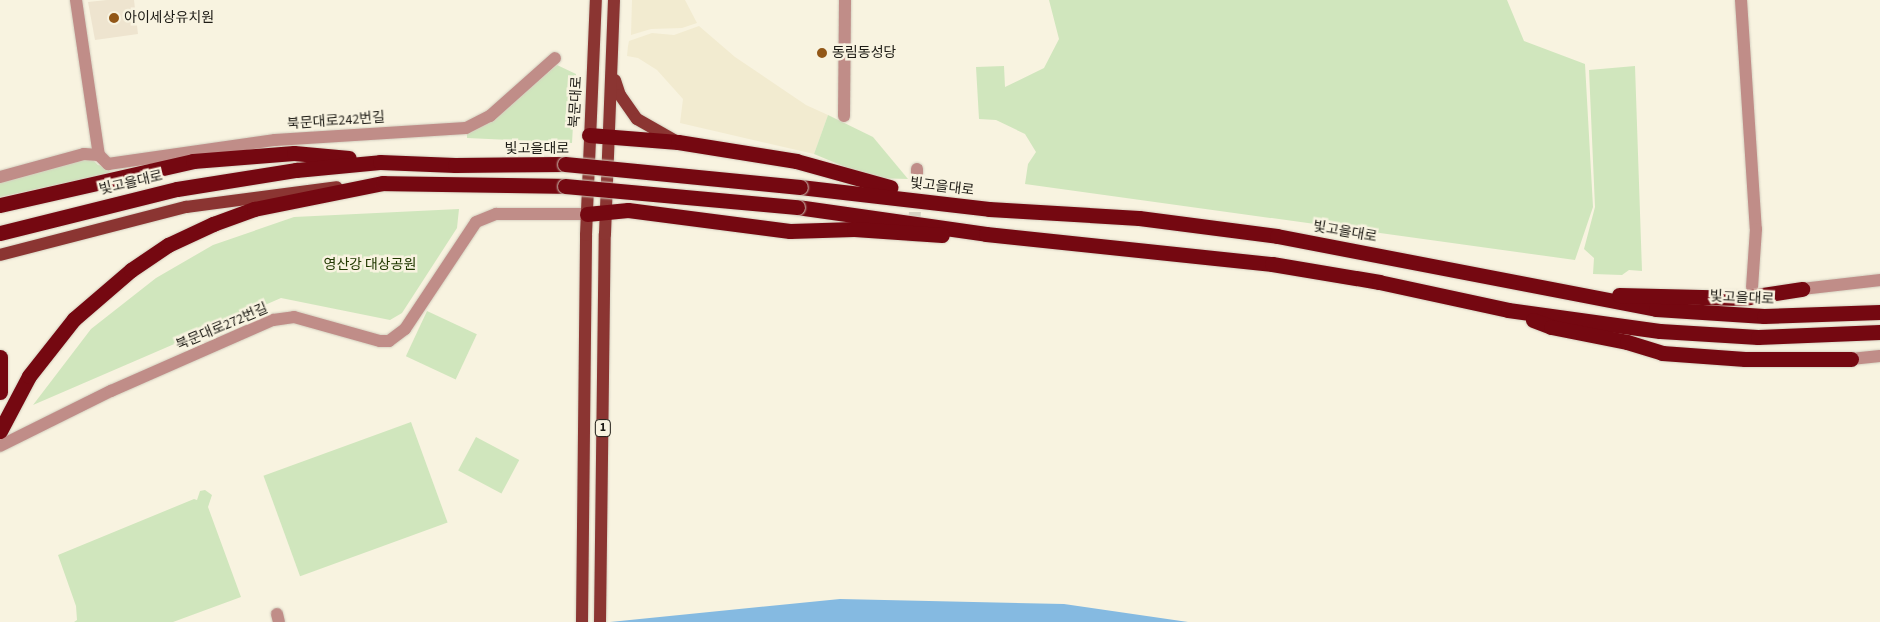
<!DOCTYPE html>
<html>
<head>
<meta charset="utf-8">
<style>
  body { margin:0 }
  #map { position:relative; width:1880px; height:622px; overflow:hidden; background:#f8f3e0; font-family:"Source Sans 3","Noto Sans KR",sans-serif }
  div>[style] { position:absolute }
  .built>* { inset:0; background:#f2ebd0 }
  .education>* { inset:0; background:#eee4cf }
  .green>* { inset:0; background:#d0e6bd; transform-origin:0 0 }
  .water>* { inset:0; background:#85bae1 }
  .minor-tunnel>* { height:12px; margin-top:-6px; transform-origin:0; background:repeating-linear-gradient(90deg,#d7d3c2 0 12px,transparent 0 18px) }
  .roads { filter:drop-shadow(0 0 1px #d5d0c0) drop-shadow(0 0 1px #d5d0c0) }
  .minor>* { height:12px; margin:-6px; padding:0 6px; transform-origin:6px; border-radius:6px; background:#c08d88 }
  .major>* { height:12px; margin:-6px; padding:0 6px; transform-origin:6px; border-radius:6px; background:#8b3532 }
  .highway>* { height:15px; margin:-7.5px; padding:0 7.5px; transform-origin:7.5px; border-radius:7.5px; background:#750811 }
  .bridges { filter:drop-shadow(0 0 1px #d5d0c0) drop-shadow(0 0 1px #d5d0c0) }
  .highway-bridge>* { height:15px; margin:-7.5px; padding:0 7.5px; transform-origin:7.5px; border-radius:7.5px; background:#750811 }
  .dots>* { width:14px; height:14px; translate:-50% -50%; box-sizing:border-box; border:2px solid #f8f3e0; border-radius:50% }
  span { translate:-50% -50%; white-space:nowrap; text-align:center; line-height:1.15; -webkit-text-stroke:5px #f8f3e0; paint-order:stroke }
  .shield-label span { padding:1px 4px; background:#f8f3e0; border:1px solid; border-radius:4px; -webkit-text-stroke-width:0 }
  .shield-label { font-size:12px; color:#1d1b15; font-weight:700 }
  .poi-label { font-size:14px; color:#1d1b15 }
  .left { translate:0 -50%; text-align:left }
  .street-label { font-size:14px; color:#1d1b15 }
  .park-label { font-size:14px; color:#213900 }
</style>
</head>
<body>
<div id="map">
  <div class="built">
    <i style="clip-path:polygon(632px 0,685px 0,697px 23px,682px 28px,651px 29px,631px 35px)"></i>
    <i style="clip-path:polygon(699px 26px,735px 57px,806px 105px,828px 115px,814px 154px,680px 123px,683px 99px,657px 70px,638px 58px,627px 56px,628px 46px,629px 41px,652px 33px,674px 35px)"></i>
  </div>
  <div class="education">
    <i style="clip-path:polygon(107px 0,134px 0,138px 34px,95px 40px,88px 2px)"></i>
  </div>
  <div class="green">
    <i style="clip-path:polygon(1049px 0,1507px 0,1524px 41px,1585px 64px,1593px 207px,1575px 260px,1025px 184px,1028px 164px,1036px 152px,1025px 134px,996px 120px,979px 119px,976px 67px,1004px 66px,1005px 87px,1044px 68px,1059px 39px)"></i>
    <i style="clip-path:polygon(557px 65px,576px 74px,572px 143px,467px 138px,467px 132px,490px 121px)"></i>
    <i style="clip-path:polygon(1635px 66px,1642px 271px,1629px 270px,1622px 275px,1593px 274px,1594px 258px,1584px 249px,1595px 207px,1589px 70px)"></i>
    <i style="clip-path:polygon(828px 115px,873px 137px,908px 179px,872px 178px,814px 154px)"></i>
    <i style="clip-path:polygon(91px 158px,98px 165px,108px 167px,111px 173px,0 197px,0 182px)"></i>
    <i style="clip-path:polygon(459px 209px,457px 228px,402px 313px,390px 320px,281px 298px,33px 405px,91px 329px,156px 278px,213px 245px,294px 217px)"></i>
    <i style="left:427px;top:311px;width:55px;height:50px;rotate:25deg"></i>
    <i style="left:411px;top:422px;width:107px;height:157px;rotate:70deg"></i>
    <i style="left:476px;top:437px;width:49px;height:38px;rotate:28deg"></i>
    <i style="clip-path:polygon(205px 490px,212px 495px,208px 507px,241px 597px,173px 622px,74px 622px,77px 620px,76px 606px,58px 555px,194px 499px,197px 500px,200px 491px)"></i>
  </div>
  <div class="water">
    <i style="clip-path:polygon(840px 599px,1064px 604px,1188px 622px,610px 622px)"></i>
  </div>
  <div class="minor-tunnel">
    <i style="left:913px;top:242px;width:62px;rotate:-86.3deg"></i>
  </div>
  <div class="roads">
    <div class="minor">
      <i style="left:76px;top:0;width:157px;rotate:81.6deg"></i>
      <i style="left:99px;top:155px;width:13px;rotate:45deg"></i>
      <i style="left:108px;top:164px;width:169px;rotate:-8.2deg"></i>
      <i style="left:275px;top:140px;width:191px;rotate:-3.6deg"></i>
      <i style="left:466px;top:128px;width:27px;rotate:-27deg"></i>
      <i style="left:490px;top:116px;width:87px;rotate:-41.7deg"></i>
      <i style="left:1741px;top:0;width:229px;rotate:86.3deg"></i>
      <i style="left:1756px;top:229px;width:58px;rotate:93.9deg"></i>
      <i style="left:844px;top:116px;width:116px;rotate:-89.5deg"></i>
      <i style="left:0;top:177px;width:87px;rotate:-15.3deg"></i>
      <i style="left:84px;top:154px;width:15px;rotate:4deg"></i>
      <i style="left:917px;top:180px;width:11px;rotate:-90deg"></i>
      <i style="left:1802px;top:289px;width:79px;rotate:-6.6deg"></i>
      <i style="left:1851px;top:359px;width:29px;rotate:-6deg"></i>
      <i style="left:0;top:446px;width:124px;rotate:-26.4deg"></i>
      <i style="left:111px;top:391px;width:177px;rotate:-23.7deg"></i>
      <i style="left:273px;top:320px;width:21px;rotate:-8deg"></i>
      <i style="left:294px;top:317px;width:89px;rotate:15.6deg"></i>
      <i style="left:380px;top:341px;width:9px"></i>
      <i style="left:389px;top:341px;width:20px;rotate:-37deg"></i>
      <i style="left:405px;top:329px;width:128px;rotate:-56.4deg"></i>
      <i style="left:476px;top:222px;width:22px;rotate:-22deg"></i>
      <i style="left:496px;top:214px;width:91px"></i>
      <i style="left:277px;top:614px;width:8px;rotate:76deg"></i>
    </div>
    <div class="major">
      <i style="left:615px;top:80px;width:16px;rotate:72deg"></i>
      <i style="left:620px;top:95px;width:29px;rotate:55deg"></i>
      <i style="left:637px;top:119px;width:43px;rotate:29.6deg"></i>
      <i style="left:0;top:255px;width:192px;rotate:-14.5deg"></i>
      <i style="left:186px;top:207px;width:152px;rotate:-7.5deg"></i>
      <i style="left:582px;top:622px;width:387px;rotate:-89.4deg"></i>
      <i style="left:586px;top:235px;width:235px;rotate:-87.6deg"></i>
      <i style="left:600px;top:622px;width:388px;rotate:-89.3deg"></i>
      <i style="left:605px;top:234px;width:234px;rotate:-87.8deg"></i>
    </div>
    <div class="highway">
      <i style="left:589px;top:135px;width:89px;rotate:4.5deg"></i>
      <i style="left:678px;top:142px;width:120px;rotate:9.1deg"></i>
      <i style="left:796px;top:161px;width:98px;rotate:15.5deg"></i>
      <i style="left:800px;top:187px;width:190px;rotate:6.6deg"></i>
      <i style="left:989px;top:209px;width:150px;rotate:3.4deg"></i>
      <i style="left:1139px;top:218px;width:139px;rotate:7.4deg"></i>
      <i style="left:1277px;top:236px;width:386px;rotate:10.9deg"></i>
      <i style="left:1656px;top:309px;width:108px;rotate:3.7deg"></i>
      <i style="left:1764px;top:316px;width:116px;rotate:-2deg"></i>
      <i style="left:0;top:205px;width:198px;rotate:-12.8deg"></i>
      <i style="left:193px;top:161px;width:101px;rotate:-4.5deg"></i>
      <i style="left:294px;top:153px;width:55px;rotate:5.2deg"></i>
      <i style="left:797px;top:207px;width:191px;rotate:8.1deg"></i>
      <i style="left:986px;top:234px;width:288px;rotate:6deg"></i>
      <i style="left:1272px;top:264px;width:109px;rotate:9.5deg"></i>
      <i style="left:1379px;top:282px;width:132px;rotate:12.2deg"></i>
      <i style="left:1508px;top:310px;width:153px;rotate:7.9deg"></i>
      <i style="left:1660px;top:331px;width:98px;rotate:3.5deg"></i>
      <i style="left:1758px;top:337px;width:122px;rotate:-2.3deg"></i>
      <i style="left:587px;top:214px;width:41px;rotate:-5.6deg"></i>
      <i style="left:628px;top:210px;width:163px;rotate:7.4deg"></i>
      <i style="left:790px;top:231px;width:64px;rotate:-1.8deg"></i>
      <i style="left:854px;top:229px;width:88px;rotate:3.9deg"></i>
      <i style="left:0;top:233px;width:182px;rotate:-14deg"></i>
      <i style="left:177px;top:189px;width:121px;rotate:-9.1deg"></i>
      <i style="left:296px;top:170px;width:84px;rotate:-5.4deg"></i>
      <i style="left:380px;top:162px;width:75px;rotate:2.3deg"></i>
      <i style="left:455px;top:165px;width:110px;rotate:-0.5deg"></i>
      <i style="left:1619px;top:295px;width:124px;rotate:1.4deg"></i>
      <i style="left:1743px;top:298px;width:60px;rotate:-8.7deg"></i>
      <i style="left:1533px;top:320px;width:19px;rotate:21deg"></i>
      <i style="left:1551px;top:327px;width:77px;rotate:11.2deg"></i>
      <i style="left:1627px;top:342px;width:37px;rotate:17deg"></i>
      <i style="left:1662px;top:353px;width:83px;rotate:4.1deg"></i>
      <i style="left:1745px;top:359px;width:106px"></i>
      <i style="left:0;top:357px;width:35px;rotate:90deg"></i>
      <i style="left:0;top:431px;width:62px;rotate:-62.2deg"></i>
      <i style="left:29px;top:376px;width:73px;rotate:-51.7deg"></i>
      <i style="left:74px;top:319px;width:75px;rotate:-40.7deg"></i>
      <i style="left:131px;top:270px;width:45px;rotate:-34deg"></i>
      <i style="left:168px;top:245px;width:50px;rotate:-25deg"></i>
      <i style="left:213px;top:224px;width:44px;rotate:-20.1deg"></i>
      <i style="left:254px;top:209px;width:132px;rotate:-11.4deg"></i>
      <i style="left:383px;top:183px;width:182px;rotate:0.9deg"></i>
    </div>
  </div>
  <div class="bridges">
    <div class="highway-bridge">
      <i style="left:565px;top:164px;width:236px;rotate:5.6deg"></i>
      <i style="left:565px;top:186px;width:233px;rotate:5.2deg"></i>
    </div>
  </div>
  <div class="dots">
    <i style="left:114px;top:18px;background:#925717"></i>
    <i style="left:822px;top:53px;background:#925717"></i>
  </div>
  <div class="shield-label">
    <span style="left:603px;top:428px">1</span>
  </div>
  <div class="poi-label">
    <span class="left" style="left:124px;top:18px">아이세상유치원</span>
    <span class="left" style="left:832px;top:53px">동림동성당</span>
  </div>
  <div class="street-label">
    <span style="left:576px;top:102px;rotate:-87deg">북문대로</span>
    <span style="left:336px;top:121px;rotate:-4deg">북문대로242번길</span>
    <span style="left:537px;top:149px">빛고을대로</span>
    <span style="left:131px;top:183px;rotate:-13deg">빛고을대로</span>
    <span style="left:942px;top:187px;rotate:7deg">빛고을대로</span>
    <span style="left:1345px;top:232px;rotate:10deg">빛고을대로</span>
    <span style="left:1742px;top:298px;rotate:3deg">빛고을대로</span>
    <span style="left:222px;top:327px;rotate:-23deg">북문대로272번길</span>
  </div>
  <div class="park-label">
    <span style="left:370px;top:265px">영산강 대상공원</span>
  </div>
</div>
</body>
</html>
